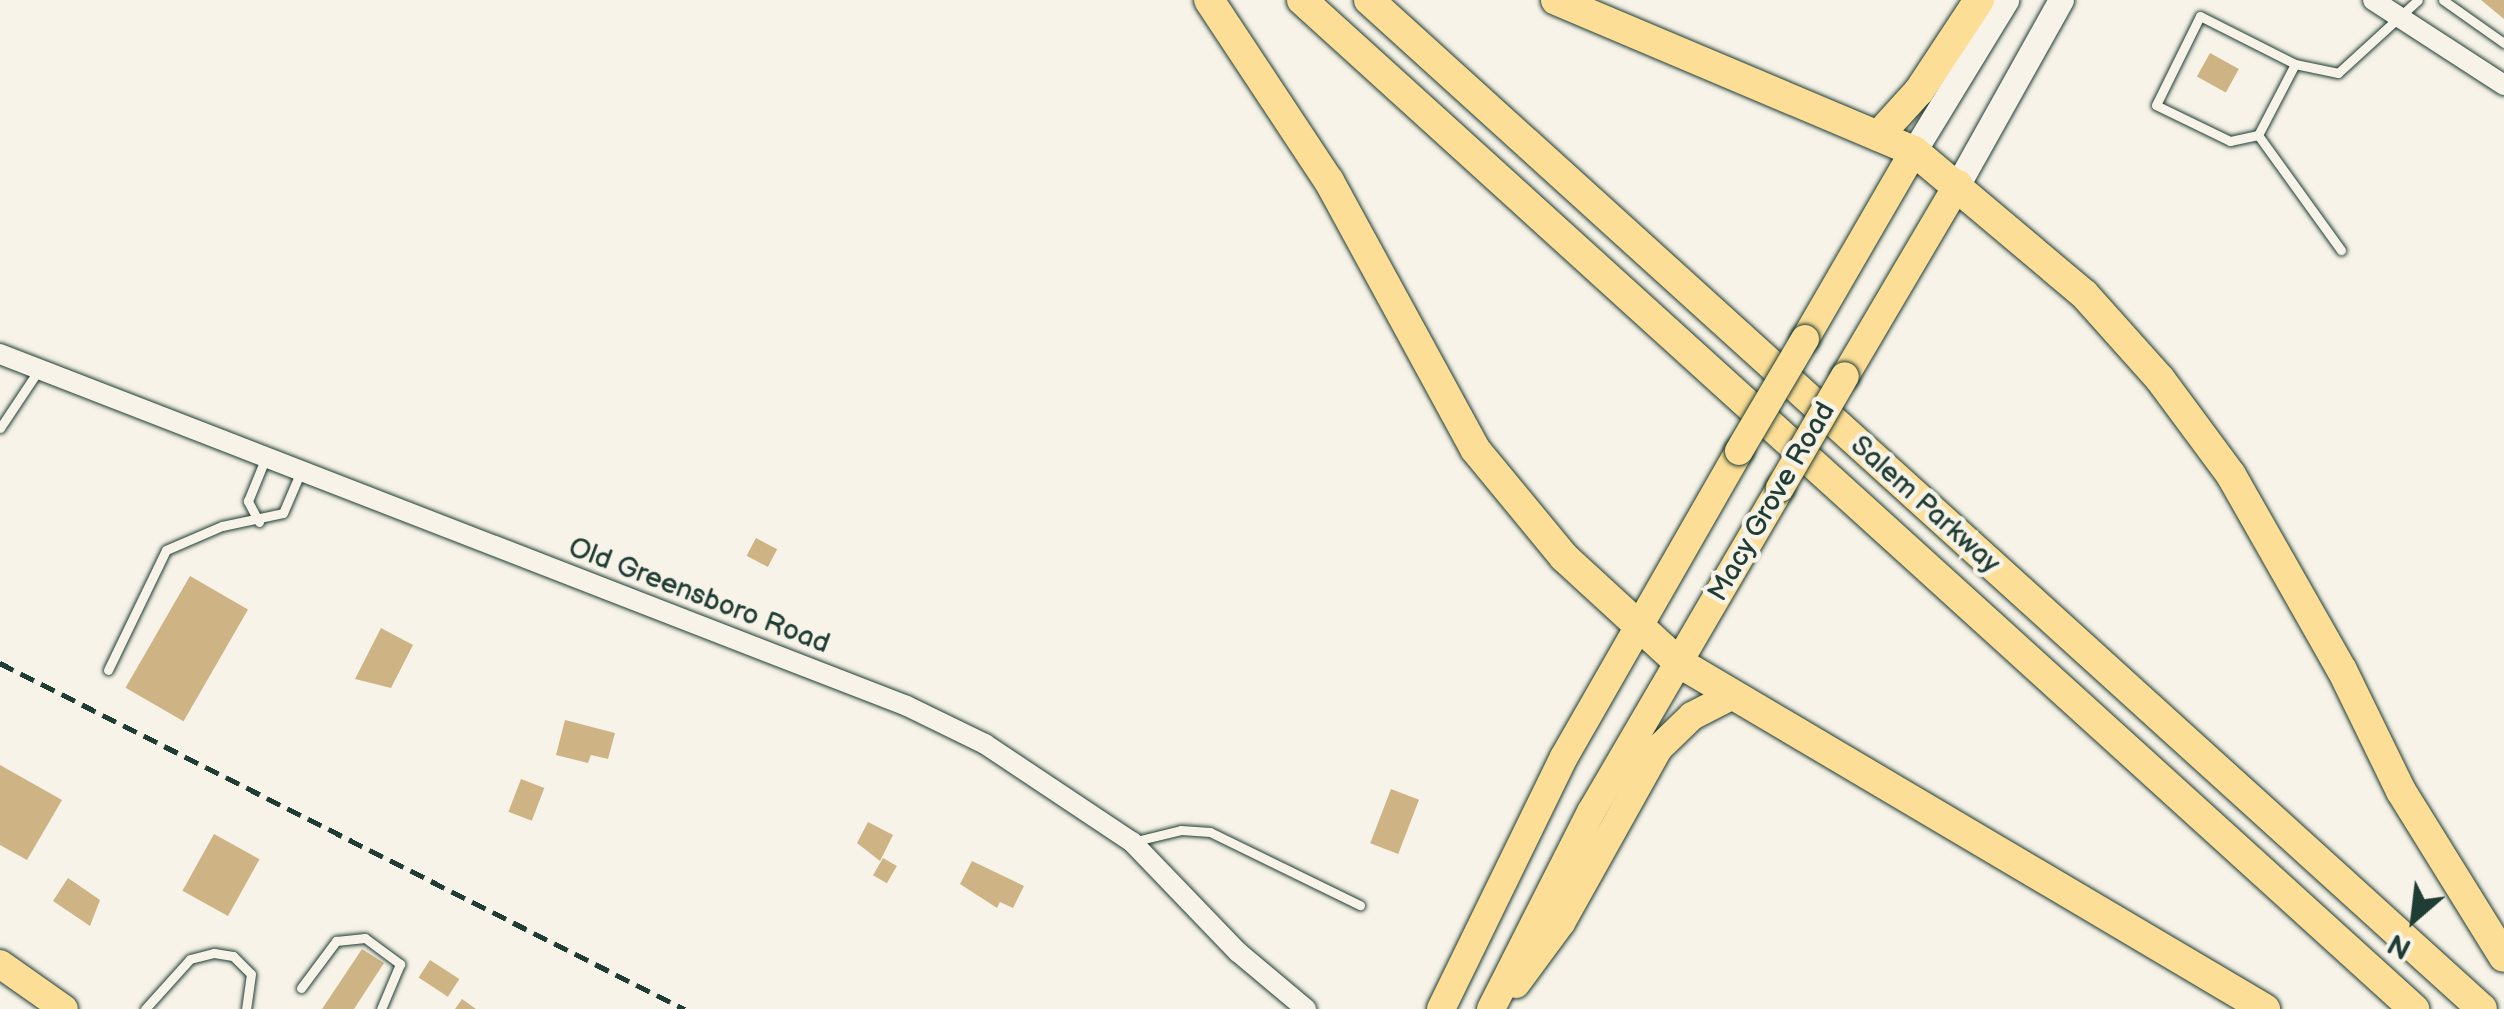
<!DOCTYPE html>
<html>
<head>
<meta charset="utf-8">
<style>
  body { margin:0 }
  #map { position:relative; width:2504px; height:1009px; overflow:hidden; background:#f7f3e8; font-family:"Balsamiq Sans",sans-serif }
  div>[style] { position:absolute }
  .building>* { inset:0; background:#ceb484; transform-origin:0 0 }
  .roads { filter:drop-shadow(0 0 2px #1f3d34) drop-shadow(0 0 2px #1f3d34) }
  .service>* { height:9px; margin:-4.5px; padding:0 4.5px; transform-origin:4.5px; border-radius:4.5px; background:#f7f3e8 }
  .tertiary>* { height:20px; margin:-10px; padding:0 10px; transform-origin:10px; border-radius:10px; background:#f7f3e8 }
  .secondary>* { height:25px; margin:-12.5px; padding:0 12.5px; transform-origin:12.5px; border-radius:12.5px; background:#f7f3e8 }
  .primary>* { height:28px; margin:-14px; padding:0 14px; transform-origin:14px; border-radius:14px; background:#fdde96 }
  .motorway>* { height:30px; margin:-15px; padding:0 15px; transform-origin:15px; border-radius:15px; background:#fdde96 }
  .rail>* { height:5px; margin-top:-2.5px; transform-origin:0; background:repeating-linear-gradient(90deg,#1f3d34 0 15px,transparent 0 23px) }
  .bridges { filter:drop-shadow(0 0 2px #1f3d34) drop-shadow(0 0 2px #1f3d34) }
  .primary-bridge>* { height:28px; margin:-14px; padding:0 14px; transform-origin:14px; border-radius:14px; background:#fdde96 }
  span { translate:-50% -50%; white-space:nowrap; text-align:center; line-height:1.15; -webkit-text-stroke:9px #f7f3e8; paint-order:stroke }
  .street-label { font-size:28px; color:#1f3d34 }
  .north { position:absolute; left:2364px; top:869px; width:100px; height:100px; -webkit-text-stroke:8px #f7f3e8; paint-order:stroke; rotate:208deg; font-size:28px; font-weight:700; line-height:40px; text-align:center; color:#1f3d34 }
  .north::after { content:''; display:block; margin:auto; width:35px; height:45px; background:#1f3d34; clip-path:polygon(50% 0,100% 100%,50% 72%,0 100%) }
</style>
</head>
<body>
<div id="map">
  <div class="building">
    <i style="clip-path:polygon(2481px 0,2504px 0,2504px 19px)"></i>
    <i style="left:2210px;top:53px;width:33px;height:27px;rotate:29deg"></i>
    <i style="left:756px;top:538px;width:24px;height:20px;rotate:28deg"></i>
    <i style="left:190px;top:576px;width:67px;height:129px;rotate:30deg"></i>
    <i style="clip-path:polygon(381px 628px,413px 645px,391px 688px,355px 679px)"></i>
    <i style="clip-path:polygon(565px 720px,615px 733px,608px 759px,591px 755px,588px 763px,556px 755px)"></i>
    <i style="clip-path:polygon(0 765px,62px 800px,27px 860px,0 845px)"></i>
    <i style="left:521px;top:779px;width:25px;height:35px;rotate:21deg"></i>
    <i style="left:1391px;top:789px;width:30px;height:58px;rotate:21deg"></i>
    <i style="clip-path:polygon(868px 822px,893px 835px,880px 861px,857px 843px)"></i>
    <i style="left:214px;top:834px;width:52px;height:65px;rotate:29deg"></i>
    <i style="left:883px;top:858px;width:16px;height:20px;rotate:30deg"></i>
    <i style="clip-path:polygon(972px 861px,1024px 886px,1013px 908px,1000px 902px,997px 908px,960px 884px)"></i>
    <i style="clip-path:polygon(68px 878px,100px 900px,90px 926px,53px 901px)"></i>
    <i style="clip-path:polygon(362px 949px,384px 963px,354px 1009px,322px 1009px)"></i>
    <i style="left:430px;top:960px;width:35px;height:21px;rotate:33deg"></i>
    <i style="clip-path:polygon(462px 999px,476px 1009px,455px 1009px)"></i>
  </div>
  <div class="roads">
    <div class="service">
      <i style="left:2443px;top:0;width:75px;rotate:35.2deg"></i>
      <i style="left:2295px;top:64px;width:80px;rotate:117.5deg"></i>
      <i style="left:2258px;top:135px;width:29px;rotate:168deg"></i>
      <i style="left:2230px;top:141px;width:82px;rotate:-154.1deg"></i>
      <i style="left:2156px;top:105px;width:99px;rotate:-63.7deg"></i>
      <i style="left:2200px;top:16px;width:106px;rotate:26.8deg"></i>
      <i style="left:2295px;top:64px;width:44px;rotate:11.8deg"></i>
      <i style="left:2338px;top:73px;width:108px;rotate:-42.4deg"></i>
      <i style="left:2258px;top:135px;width:142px;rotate:54.2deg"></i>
      <i style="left:0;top:428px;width:69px;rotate:-56.3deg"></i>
      <i style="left:259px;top:522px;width:24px;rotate:-118deg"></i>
      <i style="left:248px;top:501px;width:48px;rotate:-67.8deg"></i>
      <i style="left:108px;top:670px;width:133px;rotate:-64.2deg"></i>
      <i style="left:166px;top:550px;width:61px;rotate:-23.2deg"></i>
      <i style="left:222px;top:526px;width:62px;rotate:-12deg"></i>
      <i style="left:283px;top:513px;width:46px;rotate:-66.8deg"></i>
      <i style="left:1136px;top:841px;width:46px;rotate:-13.7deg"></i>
      <i style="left:1181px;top:830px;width:29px;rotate:4deg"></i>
      <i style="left:1210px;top:832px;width:167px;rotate:26deg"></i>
      <i style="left:301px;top:988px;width:59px;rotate:-53.3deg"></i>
      <i style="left:336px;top:941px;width:29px;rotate:-6deg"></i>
      <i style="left:365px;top:938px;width:44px;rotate:36.6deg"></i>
      <i style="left:400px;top:964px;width:49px;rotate:112.9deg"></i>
      <i style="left:145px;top:1009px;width:67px;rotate:-48deg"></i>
      <i style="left:190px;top:959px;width:25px;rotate:-14deg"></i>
      <i style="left:214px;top:953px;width:19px;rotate:9deg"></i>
      <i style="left:233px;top:956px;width:25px;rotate:45deg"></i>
      <i style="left:251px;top:974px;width:35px;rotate:98deg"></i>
    </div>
    <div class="tertiary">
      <i style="left:2373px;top:0;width:156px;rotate:33deg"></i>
      <i style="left:0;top:354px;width:973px;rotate:21.21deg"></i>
      <i style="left:907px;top:706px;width:87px;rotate:26deg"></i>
      <i style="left:985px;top:744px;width:177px;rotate:33.7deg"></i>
      <i style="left:1132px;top:842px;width:153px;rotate:46.1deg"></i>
      <i style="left:1238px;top:952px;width:89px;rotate:40deg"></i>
    </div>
    <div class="secondary">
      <i style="left:1914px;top:151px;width:177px;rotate:-58.6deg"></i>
      <i style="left:1958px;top:184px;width:211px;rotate:-60.8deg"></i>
    </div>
    <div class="primary">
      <i style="left:1805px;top:339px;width:217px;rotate:-59.9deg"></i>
      <i style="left:1845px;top:376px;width:223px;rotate:-59.5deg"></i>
      <i style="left:0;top:964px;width:78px;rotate:35.1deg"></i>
      <i style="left:1516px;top:984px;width:76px;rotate:-53.6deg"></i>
      <i style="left:1561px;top:923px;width:201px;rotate:-60.8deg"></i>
      <i style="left:1659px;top:748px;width:46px;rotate:-44.1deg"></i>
      <i style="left:1692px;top:716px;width:46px;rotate:-27.1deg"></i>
      <i style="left:1441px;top:1009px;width:280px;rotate:-64deg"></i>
      <i style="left:1564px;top:757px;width:353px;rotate:-60.2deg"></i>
      <i style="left:1491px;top:1009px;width:221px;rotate:-63.1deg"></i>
      <i style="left:1591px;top:812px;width:375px;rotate:-59.7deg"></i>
    </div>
    <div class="motorway">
      <i style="left:1209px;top:0;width:217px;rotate:56.5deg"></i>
      <i style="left:1329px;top:181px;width:305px;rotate:61.4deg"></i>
      <i style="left:1475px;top:449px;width:140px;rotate:50.5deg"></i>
      <i style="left:1564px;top:557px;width:155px;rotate:42.6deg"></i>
      <i style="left:1678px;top:662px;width:682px;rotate:30.59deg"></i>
      <i style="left:1302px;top:0;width:1502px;rotate:42.22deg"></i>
      <i style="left:1369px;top:0;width:1502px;rotate:42.19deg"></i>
      <i style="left:1556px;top:0;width:389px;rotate:22.9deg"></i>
      <i style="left:1914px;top:151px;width:222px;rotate:40.1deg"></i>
      <i style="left:2084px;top:294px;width:114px;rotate:48.2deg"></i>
      <i style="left:2160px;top:379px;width:119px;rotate:53.5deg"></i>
      <i style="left:2231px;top:475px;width:224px;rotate:60.4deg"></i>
      <i style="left:2342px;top:670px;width:135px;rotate:64deg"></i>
      <i style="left:2401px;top:791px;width:195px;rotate:58.2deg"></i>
      <i style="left:1878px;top:136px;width:61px;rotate:-47.7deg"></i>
      <i style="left:1919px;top:91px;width:109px;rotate:-56.6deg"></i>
    </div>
  </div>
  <div class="rail">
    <i style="left:0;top:663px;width:767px;rotate:26.83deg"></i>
  </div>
  <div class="bridges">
    <div class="primary-bridge">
      <i style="left:1739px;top:451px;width:130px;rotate:-59.5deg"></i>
      <i style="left:1780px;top:488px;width:129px;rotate:-59.9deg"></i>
    </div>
  </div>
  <div class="street-label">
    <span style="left:1772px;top:502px;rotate:-60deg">Macy Grove Road</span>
    <span style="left:1925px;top:505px;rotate:42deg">Salem Parkway</span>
    <span style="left:699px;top:596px;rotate:21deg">Old Greensboro Road</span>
  </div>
  <div class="north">N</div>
</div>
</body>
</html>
